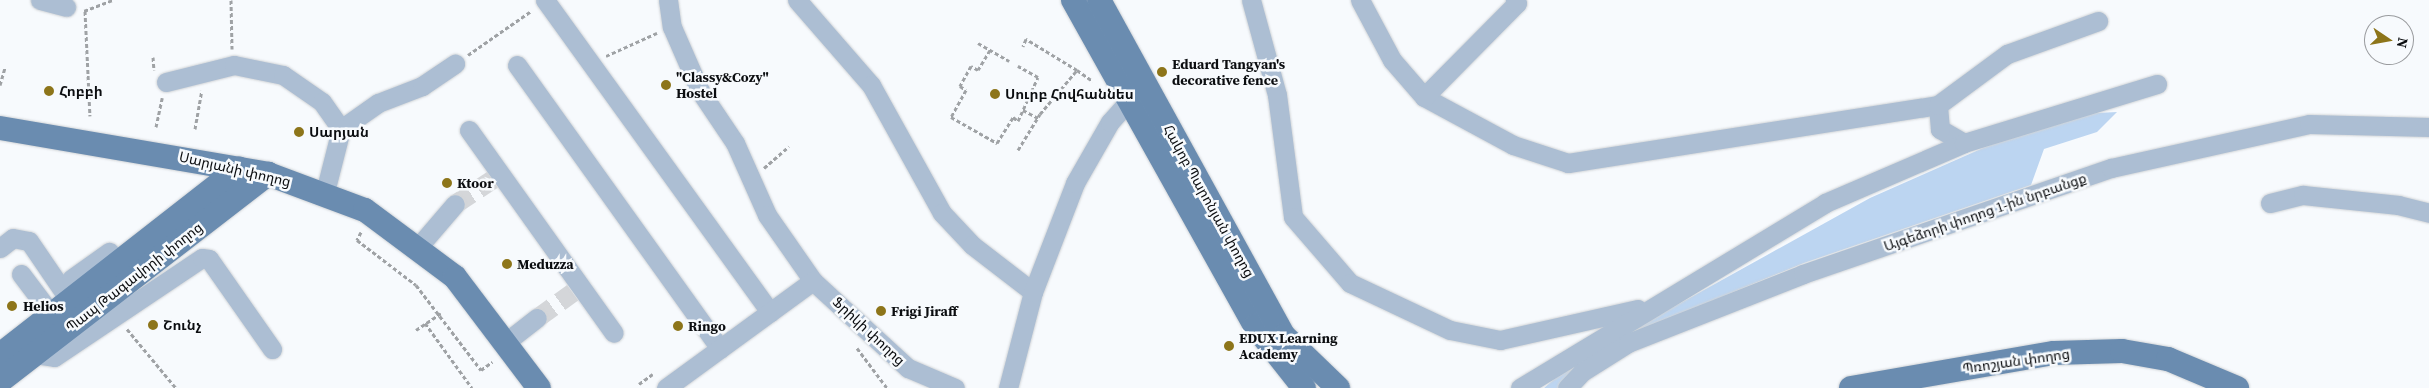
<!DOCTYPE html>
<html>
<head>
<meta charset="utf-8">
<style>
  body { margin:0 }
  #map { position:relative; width:2429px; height:388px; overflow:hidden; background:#f7fafd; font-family:"Source Serif 4","Noto Sans Armenian",serif }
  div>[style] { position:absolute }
  .green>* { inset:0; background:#bcd5f1 }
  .minor-tunnel>* { height:19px; margin-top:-9.5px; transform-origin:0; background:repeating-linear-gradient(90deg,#d4d6d9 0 19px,transparent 0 28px) }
  .path>* { height:3px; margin-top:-1.5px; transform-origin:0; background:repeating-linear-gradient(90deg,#9fa2a5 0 4px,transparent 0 6.5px) }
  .roads { filter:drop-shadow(0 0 1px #d1d4d7) drop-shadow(0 0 1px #d1d4d7) }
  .minor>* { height:19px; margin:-9.5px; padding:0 9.5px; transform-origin:9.5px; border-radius:9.5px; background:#acbed3 }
  .major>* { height:24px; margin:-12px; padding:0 12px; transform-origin:12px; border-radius:12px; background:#6a8cb0 }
  .dots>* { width:14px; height:14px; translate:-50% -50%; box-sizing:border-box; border:2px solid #f7fafd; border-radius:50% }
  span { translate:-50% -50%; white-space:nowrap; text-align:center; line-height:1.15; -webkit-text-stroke:5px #f7fafd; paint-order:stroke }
  .poi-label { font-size:14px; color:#0b0d10; font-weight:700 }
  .left { translate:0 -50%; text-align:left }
  .street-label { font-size:14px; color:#0b0d10 }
  .north { position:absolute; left:2364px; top:15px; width:50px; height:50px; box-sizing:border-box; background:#f7fafd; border:1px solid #999b9e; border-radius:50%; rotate:102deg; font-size:14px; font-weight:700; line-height:20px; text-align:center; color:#0b0d10 }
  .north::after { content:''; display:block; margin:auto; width:18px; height:22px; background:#8d751a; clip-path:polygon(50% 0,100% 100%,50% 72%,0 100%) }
</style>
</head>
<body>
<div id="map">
  <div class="green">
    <i style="clip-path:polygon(2117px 112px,2097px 132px,2044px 149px,2031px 185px,1804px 263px,1709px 302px,1565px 378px,1558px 388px,1544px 388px,1574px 362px,1870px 198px,1983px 148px,2077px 114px)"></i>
  </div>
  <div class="minor-tunnel">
    <i style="left:455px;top:204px;width:45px;rotate:-33.3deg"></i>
    <i style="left:537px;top:318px;width:44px;rotate:-35.8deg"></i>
  </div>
  <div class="path">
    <i style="left:231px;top:0;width:49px;rotate:88.8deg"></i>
    <i style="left:84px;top:11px;width:31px;rotate:-21deg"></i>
    <i style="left:85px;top:11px;width:105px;rotate:87.3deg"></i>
    <i style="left:978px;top:43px;width:36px;rotate:30deg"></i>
    <i style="left:990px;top:50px;width:23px;rotate:121deg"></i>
    <i style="left:978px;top:70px;width:8px;rotate:-150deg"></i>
    <i style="left:971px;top:66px;width:23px;rotate:119deg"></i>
    <i style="left:960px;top:86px;width:7px;rotate:34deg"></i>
    <i style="left:966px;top:90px;width:31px;rotate:119deg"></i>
    <i style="left:951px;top:117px;width:53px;rotate:29.5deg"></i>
    <i style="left:997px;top:143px;width:31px;rotate:-58deg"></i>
    <i style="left:1013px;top:117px;width:6px;rotate:39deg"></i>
    <i style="left:1018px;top:121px;width:48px;rotate:-65.6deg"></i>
    <i style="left:1038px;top:77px;width:23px;rotate:-151deg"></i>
    <i style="left:468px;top:55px;width:77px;rotate:-34.9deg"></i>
    <i style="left:606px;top:56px;width:56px;rotate:-24.3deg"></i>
    <i style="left:153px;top:57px;width:13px;rotate:86deg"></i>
    <i style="left:1077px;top:70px;width:19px;rotate:35deg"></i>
    <i style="left:0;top:85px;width:18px;rotate:-74deg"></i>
    <i style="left:1023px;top:110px;width:17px;rotate:28deg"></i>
    <i style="left:156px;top:127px;width:30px;rotate:-78deg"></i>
    <i style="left:195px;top:129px;width:39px;rotate:-80deg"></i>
    <i style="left:1018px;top:150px;width:42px;rotate:-58.6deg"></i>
    <i style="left:1040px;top:114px;width:57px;rotate:-49.9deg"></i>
    <i style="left:1077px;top:70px;width:60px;rotate:-148.7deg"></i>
    <i style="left:1026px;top:39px;width:8px;rotate:113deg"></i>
    <i style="left:764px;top:168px;width:33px;rotate:-41deg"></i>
    <i style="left:361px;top:232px;width:9px;rotate:117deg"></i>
    <i style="left:357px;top:240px;width:74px;rotate:37.3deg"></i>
    <i style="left:416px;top:285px;width:107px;rotate:52.6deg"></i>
    <i style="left:481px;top:370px;width:14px;rotate:-36deg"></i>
    <i style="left:425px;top:323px;width:80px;rotate:54.1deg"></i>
    <i style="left:127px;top:329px;width:77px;rotate:50.3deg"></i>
    <i style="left:416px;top:330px;width:30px;rotate:-34deg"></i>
    <i style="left:857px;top:348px;width:50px;rotate:53.1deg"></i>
    <i style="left:639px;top:384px;width:17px;rotate:-36deg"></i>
  </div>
  <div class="roads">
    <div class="minor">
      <i style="left:40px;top:0;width:27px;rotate:15deg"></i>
      <i style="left:545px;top:0;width:385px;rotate:54.2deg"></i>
      <i style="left:668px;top:0;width:27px;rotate:82deg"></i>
      <i style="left:672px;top:27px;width:70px;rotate:66.4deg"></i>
      <i style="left:700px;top:91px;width:63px;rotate:56.1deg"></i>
      <i style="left:735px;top:143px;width:79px;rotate:66deg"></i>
      <i style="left:767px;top:215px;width:80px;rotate:55.1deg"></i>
      <i style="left:813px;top:281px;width:129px;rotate:42.5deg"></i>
      <i style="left:908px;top:368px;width:51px;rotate:23.1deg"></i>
      <i style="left:797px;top:0;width:113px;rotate:49deg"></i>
      <i style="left:871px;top:85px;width:146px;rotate:61deg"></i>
      <i style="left:942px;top:213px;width:44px;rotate:46.8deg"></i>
      <i style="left:972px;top:245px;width:77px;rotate:37.6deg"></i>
      <i style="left:1251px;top:0;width:98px;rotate:74.7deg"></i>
      <i style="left:1277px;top:95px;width:123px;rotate:82.5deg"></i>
      <i style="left:1293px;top:217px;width:87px;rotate:49.2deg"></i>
      <i style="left:1350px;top:283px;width:110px;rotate:25.2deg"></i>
      <i style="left:1450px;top:330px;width:51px;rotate:11.3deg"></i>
      <i style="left:1500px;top:340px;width:141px;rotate:-12.7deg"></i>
      <i style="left:1360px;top:0;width:68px;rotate:61.9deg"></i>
      <i style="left:1392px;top:60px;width:49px;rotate:49.1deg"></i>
      <i style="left:1424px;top:97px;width:101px;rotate:28.3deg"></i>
      <i style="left:1513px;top:145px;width:58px;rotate:18.1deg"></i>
      <i style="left:1568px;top:163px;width:375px;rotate:-8.9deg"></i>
      <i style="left:517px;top:65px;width:349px;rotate:54.4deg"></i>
      <i style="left:166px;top:82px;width:70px;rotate:-14deg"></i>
      <i style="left:234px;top:65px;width:50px;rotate:11.5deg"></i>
      <i style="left:283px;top:75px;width:47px;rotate:34.7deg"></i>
      <i style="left:322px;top:102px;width:33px;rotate:55deg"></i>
      <i style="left:1424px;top:97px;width:132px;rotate:-45.3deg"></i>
      <i style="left:1517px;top:3px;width:4px;rotate:-124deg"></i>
      <i style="left:341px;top:129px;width:45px;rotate:-35.1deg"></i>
      <i style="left:378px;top:103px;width:47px;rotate:-21.1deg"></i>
      <i style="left:422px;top:86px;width:40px;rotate:-34deg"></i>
      <i style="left:469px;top:130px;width:249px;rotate:54.5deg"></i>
      <i style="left:1964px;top:143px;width:28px;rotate:-150deg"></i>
      <i style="left:1940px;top:129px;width:24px;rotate:-95deg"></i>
      <i style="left:1938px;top:105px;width:86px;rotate:-36.5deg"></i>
      <i style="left:2007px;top:54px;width:97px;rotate:-19.9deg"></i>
      <i style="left:325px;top:192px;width:65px;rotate:-75.7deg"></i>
      <i style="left:2270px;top:203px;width:34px;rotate:-14deg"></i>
      <i style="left:2303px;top:195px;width:96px;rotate:6deg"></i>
      <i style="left:2398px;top:205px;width:32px;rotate:14deg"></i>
      <i style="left:419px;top:246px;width:55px;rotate:-49.4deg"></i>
      <i style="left:0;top:248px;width:16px;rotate:-38deg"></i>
      <i style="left:13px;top:238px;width:16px;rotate:11deg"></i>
      <i style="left:29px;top:241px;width:73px;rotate:55.7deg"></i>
      <i style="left:21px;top:274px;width:51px;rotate:52.9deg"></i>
      <i style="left:81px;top:292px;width:16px;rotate:-128deg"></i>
      <i style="left:71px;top:279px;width:47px;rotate:-35.4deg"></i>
      <i style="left:506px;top:342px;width:39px;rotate:-38deg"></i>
      <i style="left:35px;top:354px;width:19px;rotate:9deg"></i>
      <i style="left:54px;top:357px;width:178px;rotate:-33.8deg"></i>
      <i style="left:202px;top:258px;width:7px;rotate:8deg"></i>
      <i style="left:209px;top:259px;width:110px;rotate:55deg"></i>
      <i style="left:666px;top:388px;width:182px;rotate:-36.1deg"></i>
      <i style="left:1008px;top:388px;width:99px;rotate:-75.4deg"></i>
      <i style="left:1033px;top:292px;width:117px;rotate:-68.9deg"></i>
      <i style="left:1075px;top:183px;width:70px;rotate:-60.2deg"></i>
      <i style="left:1110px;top:122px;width:27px;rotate:-48deg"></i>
      <i style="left:1520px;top:388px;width:357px;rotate:-31.2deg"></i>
      <i style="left:1825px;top:203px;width:151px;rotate:-23.3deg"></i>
      <i style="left:1964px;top:143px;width:202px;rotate:-17deg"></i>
      <i style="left:1567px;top:388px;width:22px;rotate:-47deg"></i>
      <i style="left:1582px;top:372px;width:54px;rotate:-32.2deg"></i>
      <i style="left:1628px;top:343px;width:188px;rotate:-21.5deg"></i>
      <i style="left:1803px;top:274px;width:326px;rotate:-19deg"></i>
      <i style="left:2111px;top:168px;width:203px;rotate:-12.5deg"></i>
      <i style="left:2309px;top:124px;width:120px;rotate:1.4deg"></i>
    </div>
    <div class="major">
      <i style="left:1073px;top:0;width:373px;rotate:60.8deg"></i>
      <i style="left:1255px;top:326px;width:79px;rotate:51.7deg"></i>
      <i style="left:1099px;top:0;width:384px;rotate:61.2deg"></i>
      <i style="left:1284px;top:336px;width:75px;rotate:43.9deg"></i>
      <i style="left:0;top:128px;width:272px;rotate:9.7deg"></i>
      <i style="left:268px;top:174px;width:103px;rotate:20.4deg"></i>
      <i style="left:365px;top:210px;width:112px;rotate:36.7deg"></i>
      <i style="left:455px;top:277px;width:139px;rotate:52.9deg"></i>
      <i style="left:0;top:355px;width:303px;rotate:-38deg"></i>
      <i style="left:0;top:381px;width:339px;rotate:-37.7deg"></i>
      <i style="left:1851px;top:388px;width:206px;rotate:-9.8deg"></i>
      <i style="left:2054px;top:353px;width:68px;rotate:-1.7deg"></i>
      <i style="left:2122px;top:351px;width:47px;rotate:9.9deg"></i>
      <i style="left:2168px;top:359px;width:75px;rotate:22.8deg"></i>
    </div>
  </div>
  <div class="dots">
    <i style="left:1162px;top:72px;background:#8d751a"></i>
    <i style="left:666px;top:85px;background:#8d751a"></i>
    <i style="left:49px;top:91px;background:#8d751a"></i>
    <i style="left:995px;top:94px;background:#8d751a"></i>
    <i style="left:299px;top:132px;background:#8d751a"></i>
    <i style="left:447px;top:183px;background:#8d751a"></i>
    <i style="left:507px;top:264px;background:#8d751a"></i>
    <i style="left:12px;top:306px;background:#8d751a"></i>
    <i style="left:881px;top:311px;background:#8d751a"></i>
    <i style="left:153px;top:325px;background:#8d751a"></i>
    <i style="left:678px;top:326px;background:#8d751a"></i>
    <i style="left:1229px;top:346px;background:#8d751a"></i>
  </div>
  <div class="poi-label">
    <span class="left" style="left:1172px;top:72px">Eduard Tangyan's<br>decorative fence</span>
    <span class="left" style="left:676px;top:85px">"Classy&amp;Cozy"<br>Hostel</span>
    <span class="left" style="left:59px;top:91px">Հոբբի</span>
    <span class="left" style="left:1005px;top:94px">Սուրբ Հովհաննես</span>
    <span class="left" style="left:309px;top:132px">Սարյան</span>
    <span class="left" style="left:457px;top:183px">Ktoor</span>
    <span class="left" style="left:517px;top:264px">Meduzza</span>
    <span class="left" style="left:23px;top:306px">Helios</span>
    <span class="left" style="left:891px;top:311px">Frigi Jiraff</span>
    <span class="left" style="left:163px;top:325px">Շունչ</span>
    <span class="left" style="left:688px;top:326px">Ringo</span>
    <span class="left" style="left:1239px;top:346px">EDUX Learning<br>Academy</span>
  </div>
  <div class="street-label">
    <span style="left:235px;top:169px;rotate:13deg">Սարյանի փողոց</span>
    <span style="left:1209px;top:201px;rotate:61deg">Հակոբ Պարոնյան փողոց</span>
    <span style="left:1985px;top:212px;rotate:-19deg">Այգեձորի փողոց 1-ին նրբանցք</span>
    <span style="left:134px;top:277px;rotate:-38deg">Պապ Թագավորի փողոց</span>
    <span style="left:869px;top:331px;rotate:43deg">Ֆրիկի փողոց</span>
    <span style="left:2016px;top:361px;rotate:-8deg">Պռոշյան փողոց</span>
  </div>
  <div class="north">N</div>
</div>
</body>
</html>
